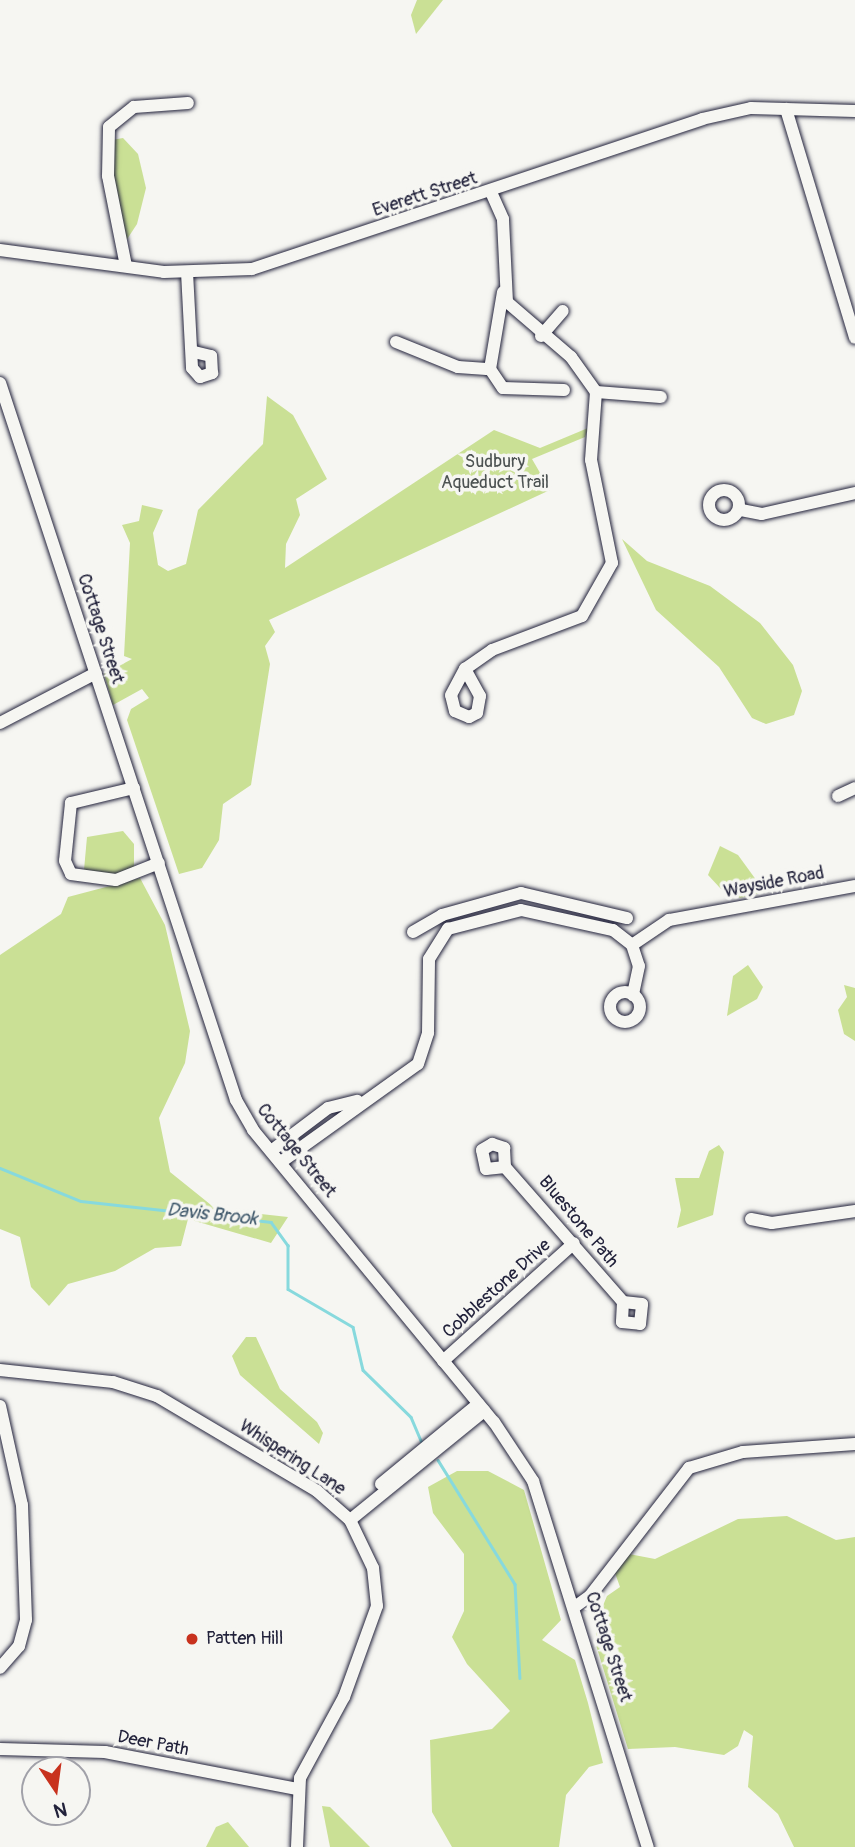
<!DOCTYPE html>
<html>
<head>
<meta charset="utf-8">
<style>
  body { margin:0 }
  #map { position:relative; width:855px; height:1847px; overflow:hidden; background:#f6f6f2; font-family:Pangolin,sans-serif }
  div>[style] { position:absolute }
  .green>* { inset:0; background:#cae095 }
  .stream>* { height:2.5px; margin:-1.25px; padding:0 1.25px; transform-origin:1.25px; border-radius:1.25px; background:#87d9dd }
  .roads { filter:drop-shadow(0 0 2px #22223b) drop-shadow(0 0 2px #22223b) }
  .minor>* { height:12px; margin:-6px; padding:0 6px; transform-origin:6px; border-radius:6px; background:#f6f6f2 }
  .minor>.ring { margin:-6px; padding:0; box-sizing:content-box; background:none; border:12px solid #f6f6f2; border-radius:50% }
  .dots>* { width:19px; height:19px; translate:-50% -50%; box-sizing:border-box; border:4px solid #f6f6f2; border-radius:50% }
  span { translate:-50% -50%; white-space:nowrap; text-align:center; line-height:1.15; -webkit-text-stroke:7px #f6f6f2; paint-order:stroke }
  .street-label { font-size:18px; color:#22223b }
  .park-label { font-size:18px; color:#4c5252 }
  .poi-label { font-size:18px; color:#22223b }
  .left { translate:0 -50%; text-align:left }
  .water-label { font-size:19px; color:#40596c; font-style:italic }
  .north { position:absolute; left:21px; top:1756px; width:70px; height:70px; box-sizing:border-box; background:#f6f6f2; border:2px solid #a1a1a9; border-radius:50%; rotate:167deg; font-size:19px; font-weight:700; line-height:28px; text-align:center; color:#22223b }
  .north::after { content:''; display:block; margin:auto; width:24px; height:32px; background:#c8321e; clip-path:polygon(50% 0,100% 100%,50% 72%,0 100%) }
</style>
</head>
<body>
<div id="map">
  <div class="green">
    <i style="clip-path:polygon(417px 0,443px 0,416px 34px,411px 15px)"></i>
    <i style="clip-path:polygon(123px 138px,138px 154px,146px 188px,137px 224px,120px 250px,106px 198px,112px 140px)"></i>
    <i style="clip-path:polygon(267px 396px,293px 415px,327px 479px,296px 499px,300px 515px,286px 544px,285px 568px,494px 430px,540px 448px,588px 428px,585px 437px,532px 459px,550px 490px,269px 620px,275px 632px,265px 646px,270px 664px,251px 785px,223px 804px,219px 840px,202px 868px,179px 874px,127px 720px,131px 709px,149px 698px,142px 689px,113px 705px,104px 674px,132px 659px,124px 656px,130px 543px,122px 525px,139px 521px,142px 505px,163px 510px,153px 533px,158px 565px,168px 571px,186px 564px,198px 510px,263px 444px)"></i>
    <i style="clip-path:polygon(622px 539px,647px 561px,710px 586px,760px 623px,793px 665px,802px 691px,794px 715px,766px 724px,752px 718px,719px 667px,656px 610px)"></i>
    <i style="clip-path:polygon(123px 831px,134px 844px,134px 869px,114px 875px,84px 870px,87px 837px)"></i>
    <i style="clip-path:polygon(720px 846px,738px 855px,765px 892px,740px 898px,721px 889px,708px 875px)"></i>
    <i style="clip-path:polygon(140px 878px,165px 925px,190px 1031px,185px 1063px,159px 1118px,170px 1172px,216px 1209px,288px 1217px,271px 1243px,188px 1219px,181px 1246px,155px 1248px,115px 1271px,68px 1284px,49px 1306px,31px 1287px,20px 1237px,0 1229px,0 955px,61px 914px,68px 897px)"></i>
    <i style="clip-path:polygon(748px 965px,763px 987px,757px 999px,727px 1016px,733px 976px)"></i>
    <i style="clip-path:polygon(844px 985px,855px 988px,855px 1041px,844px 1034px,838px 1010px,847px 997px)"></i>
    <i style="clip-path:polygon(719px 1145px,724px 1152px,713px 1215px,677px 1228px,681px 1210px,675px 1178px,699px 1178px,709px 1151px)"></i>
    <i style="clip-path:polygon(246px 1337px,256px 1337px,280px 1389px,317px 1422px,323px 1433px,319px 1444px,240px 1375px,232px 1356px)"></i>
    <i style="clip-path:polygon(457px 1471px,488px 1471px,524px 1490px,561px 1620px,542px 1640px,575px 1660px,588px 1703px,603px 1763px,589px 1767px,566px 1795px,559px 1847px,452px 1847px,432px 1812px,430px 1740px,492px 1729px,510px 1711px,467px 1664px,452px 1637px,464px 1611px,464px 1554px,433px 1513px,428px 1487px)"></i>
    <i style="clip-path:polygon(787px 1516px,836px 1540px,855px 1537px,855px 1847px,794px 1847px,778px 1814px,748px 1787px,753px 1736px,744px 1730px,738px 1746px,724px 1755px,675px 1747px,628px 1749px,596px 1645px,596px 1622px,607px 1596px,620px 1587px,615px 1573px,629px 1554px,655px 1559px,738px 1519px)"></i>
    <i style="clip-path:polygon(322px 1806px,330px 1807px,370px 1847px,330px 1847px)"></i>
    <i style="clip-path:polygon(228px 1822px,249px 1847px,206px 1847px,216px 1827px)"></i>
  </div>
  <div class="stream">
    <i style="left:0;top:1168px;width:87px;rotate:22.2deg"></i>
    <i style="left:81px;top:1201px;width:191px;rotate:6.3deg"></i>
    <i style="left:271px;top:1222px;width:29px;rotate:54deg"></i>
    <i style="left:288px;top:1245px;width:44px;rotate:90deg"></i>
    <i style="left:288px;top:1289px;width:75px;rotate:30.3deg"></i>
    <i style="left:353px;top:1327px;width:44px;rotate:76.9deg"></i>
    <i style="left:363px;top:1370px;width:67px;rotate:44.4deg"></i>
    <i style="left:411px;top:1417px;width:26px;rotate:67deg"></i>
    <i style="left:438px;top:1460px;width:146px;rotate:58.2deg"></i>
    <i style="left:515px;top:1584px;width:94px;rotate:87deg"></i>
  </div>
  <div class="roads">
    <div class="minor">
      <i style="left:786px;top:109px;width:239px;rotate:73.2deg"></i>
      <i style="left:0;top:250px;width:165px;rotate:7.6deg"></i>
      <i style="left:164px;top:272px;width:88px;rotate:-2deg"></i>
      <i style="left:252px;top:269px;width:474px;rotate:-18.4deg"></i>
      <i style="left:702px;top:119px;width:50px;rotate:-12.7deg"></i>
      <i style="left:751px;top:108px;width:104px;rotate:1.7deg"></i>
      <i style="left:126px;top:266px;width:92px;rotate:-101.3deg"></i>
      <i style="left:108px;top:176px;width:49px;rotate:-88.8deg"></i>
      <i style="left:109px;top:127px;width:32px;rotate:-39deg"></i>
      <i style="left:134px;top:107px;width:54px;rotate:-4.2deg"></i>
      <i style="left:187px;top:272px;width:96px;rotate:87deg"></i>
      <i style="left:192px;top:368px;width:12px;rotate:48deg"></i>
      <i style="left:200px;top:377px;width:13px;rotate:-18deg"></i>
      <i style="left:212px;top:373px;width:17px;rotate:-93deg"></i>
      <i style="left:211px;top:356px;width:17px;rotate:-167deg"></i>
      <i style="left:541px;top:336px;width:33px;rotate:-49deg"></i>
      <i style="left:396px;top:342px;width:67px;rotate:22deg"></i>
      <i style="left:458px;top:367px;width:32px;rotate:4deg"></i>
      <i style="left:490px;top:369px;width:78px;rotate:-80.4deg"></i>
      <i style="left:490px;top:369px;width:23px;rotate:56deg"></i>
      <i style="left:503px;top:388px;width:61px;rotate:1.9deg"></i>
      <i style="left:0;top:383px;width:755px;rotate:71.78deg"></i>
      <i style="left:236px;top:1100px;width:34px;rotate:60deg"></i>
      <i style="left:253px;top:1130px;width:379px;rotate:50.5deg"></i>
      <i style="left:494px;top:1422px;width:71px;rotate:56.5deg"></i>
      <i style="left:533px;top:1481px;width:384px;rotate:72.6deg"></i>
      <i style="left:596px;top:392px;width:65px;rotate:4.4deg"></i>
      <i class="ring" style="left:709px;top:490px;width:18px;height:18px"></i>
      <i style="left:741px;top:510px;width:21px;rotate:11deg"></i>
      <i style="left:762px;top:514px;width:95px;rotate:-12.7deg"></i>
      <i style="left:465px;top:669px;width:31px;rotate:61deg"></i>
      <i style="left:480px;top:696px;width:17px;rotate:100deg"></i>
      <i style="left:477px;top:713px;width:9px;rotate:153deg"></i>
      <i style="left:469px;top:717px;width:15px;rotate:-157deg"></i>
      <i style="left:455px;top:711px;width:16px;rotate:-104deg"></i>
      <i style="left:451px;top:695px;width:30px;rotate:-62deg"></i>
      <i style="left:465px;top:669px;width:33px;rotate:-35deg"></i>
      <i style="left:492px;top:650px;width:96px;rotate:-20.7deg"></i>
      <i style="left:582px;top:616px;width:61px;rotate:-60.5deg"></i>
      <i style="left:612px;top:563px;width:105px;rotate:-101.5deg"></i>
      <i style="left:591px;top:460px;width:68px;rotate:-85.8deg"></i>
      <i style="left:596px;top:392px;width:43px;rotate:-125.5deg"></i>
      <i style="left:571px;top:357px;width:84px;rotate:-139.3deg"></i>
      <i style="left:507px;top:302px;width:83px;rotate:-92.8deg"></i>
      <i style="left:503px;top:219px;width:30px;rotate:-114deg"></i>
      <i style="left:0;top:723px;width:108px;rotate:-27.5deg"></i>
      <i style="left:134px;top:788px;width:65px;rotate:166.6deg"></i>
      <i style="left:71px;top:803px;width:58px;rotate:95.9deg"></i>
      <i style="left:65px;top:861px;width:14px;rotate:65deg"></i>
      <i style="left:71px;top:874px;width:45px;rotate:7.6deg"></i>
      <i style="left:116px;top:880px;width:46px;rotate:-21.6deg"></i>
      <i style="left:838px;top:796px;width:19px;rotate:-25deg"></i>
      <i style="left:413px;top:932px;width:34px;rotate:-30deg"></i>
      <i style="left:442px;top:915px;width:82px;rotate:-15.6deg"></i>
      <i style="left:521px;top:893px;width:109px;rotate:13.3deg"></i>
      <i style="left:632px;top:945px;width:22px;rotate:72deg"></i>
      <i style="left:639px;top:966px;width:30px;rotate:102deg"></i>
      <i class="ring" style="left:610px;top:992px;width:18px;height:18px"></i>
      <i style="left:271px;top:1151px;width:71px;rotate:-37deg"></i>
      <i style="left:328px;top:1108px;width:30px;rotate:-14deg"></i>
      <i style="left:281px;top:1162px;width:168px;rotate:-35.6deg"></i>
      <i style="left:418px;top:1064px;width:33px;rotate:-72deg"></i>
      <i style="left:428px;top:1033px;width:74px;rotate:-89.2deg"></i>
      <i style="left:429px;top:959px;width:36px;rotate:-58deg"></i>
      <i style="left:448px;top:929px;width:75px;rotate:-14.6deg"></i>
      <i style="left:521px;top:910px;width:94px;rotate:12.3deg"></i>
      <i style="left:613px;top:930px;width:24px;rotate:38deg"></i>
      <i style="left:632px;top:945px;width:45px;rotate:-34deg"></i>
      <i style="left:669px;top:920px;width:189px;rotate:-10.4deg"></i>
      <i style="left:505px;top:1167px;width:19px;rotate:174deg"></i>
      <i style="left:486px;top:1169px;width:19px;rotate:-102deg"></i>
      <i style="left:482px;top:1150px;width:12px;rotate:-31deg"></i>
      <i style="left:492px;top:1144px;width:13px;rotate:18deg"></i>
      <i style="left:504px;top:1148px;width:19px;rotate:87deg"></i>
      <i style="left:505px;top:1167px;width:179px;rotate:48.8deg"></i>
      <i style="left:623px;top:1302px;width:20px;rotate:93deg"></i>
      <i style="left:622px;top:1322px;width:18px;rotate:6deg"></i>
      <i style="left:640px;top:1324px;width:20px;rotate:-84deg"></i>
      <i style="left:642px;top:1304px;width:19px;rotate:-174deg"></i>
      <i style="left:751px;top:1219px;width:21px;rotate:11deg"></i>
      <i style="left:772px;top:1223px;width:84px;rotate:-8.2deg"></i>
      <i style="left:443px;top:1361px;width:176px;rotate:-42deg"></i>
      <i style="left:0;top:1370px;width:114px;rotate:6.1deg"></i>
      <i style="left:113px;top:1382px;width:46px;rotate:17.7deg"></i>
      <i style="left:157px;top:1396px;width:186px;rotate:30.7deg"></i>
      <i style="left:317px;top:1491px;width:44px;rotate:41.3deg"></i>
      <i style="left:350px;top:1520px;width:53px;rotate:64.4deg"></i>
      <i style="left:373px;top:1568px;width:38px;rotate:84deg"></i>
      <i style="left:377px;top:1606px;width:97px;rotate:109.9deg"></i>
      <i style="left:344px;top:1697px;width:92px;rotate:118.5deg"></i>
      <i style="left:300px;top:1778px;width:69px;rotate:92.5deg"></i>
      <i style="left:0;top:1406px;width:101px;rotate:77.5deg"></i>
      <i style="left:22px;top:1505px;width:115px;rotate:88deg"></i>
      <i style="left:26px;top:1620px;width:27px;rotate:105deg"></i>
      <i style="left:19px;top:1646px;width:29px;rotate:131deg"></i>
      <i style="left:381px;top:1484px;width:126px;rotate:-39.5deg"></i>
      <i style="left:350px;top:1520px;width:173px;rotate:-39.1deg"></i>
      <i style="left:576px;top:1606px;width:17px;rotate:-36deg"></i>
      <i style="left:590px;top:1596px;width:162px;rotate:-52.3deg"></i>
      <i style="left:689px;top:1468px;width:56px;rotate:-16.5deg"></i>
      <i style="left:743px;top:1452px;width:112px;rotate:-4.1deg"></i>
      <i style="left:0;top:1749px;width:105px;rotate:1.6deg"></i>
      <i style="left:105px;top:1752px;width:197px;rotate:10.9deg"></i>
    </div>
  </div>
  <div class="dots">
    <i style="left:192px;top:1639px;background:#c8321e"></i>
  </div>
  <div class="street-label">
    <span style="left:425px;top:195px;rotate:-18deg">Everett Street</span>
    <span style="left:100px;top:629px;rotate:72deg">Cottage Street</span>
    <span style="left:774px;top:883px;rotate:-11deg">Wayside Road</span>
    <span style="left:296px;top:1151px;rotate:51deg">Cottage Street</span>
    <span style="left:578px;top:1222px;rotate:50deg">Bluestone Path</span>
    <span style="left:497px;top:1289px;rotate:-42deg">Cobblestone Drive</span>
    <span style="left:292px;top:1458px;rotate:33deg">Whispering Lane</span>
    <span style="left:608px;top:1647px;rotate:72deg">Cottage Street</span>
    <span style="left:153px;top:1744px;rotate:11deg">Deer Path</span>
  </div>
  <div class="park-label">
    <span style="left:495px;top:473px">Sudbury<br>Aqueduct Trail</span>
  </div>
  <div class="poi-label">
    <span class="left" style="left:206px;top:1639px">Patten Hill</span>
  </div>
  <div class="water-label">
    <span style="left:212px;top:1215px;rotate:6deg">Davis Brook</span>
  </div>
  <div class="north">N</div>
</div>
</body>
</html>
